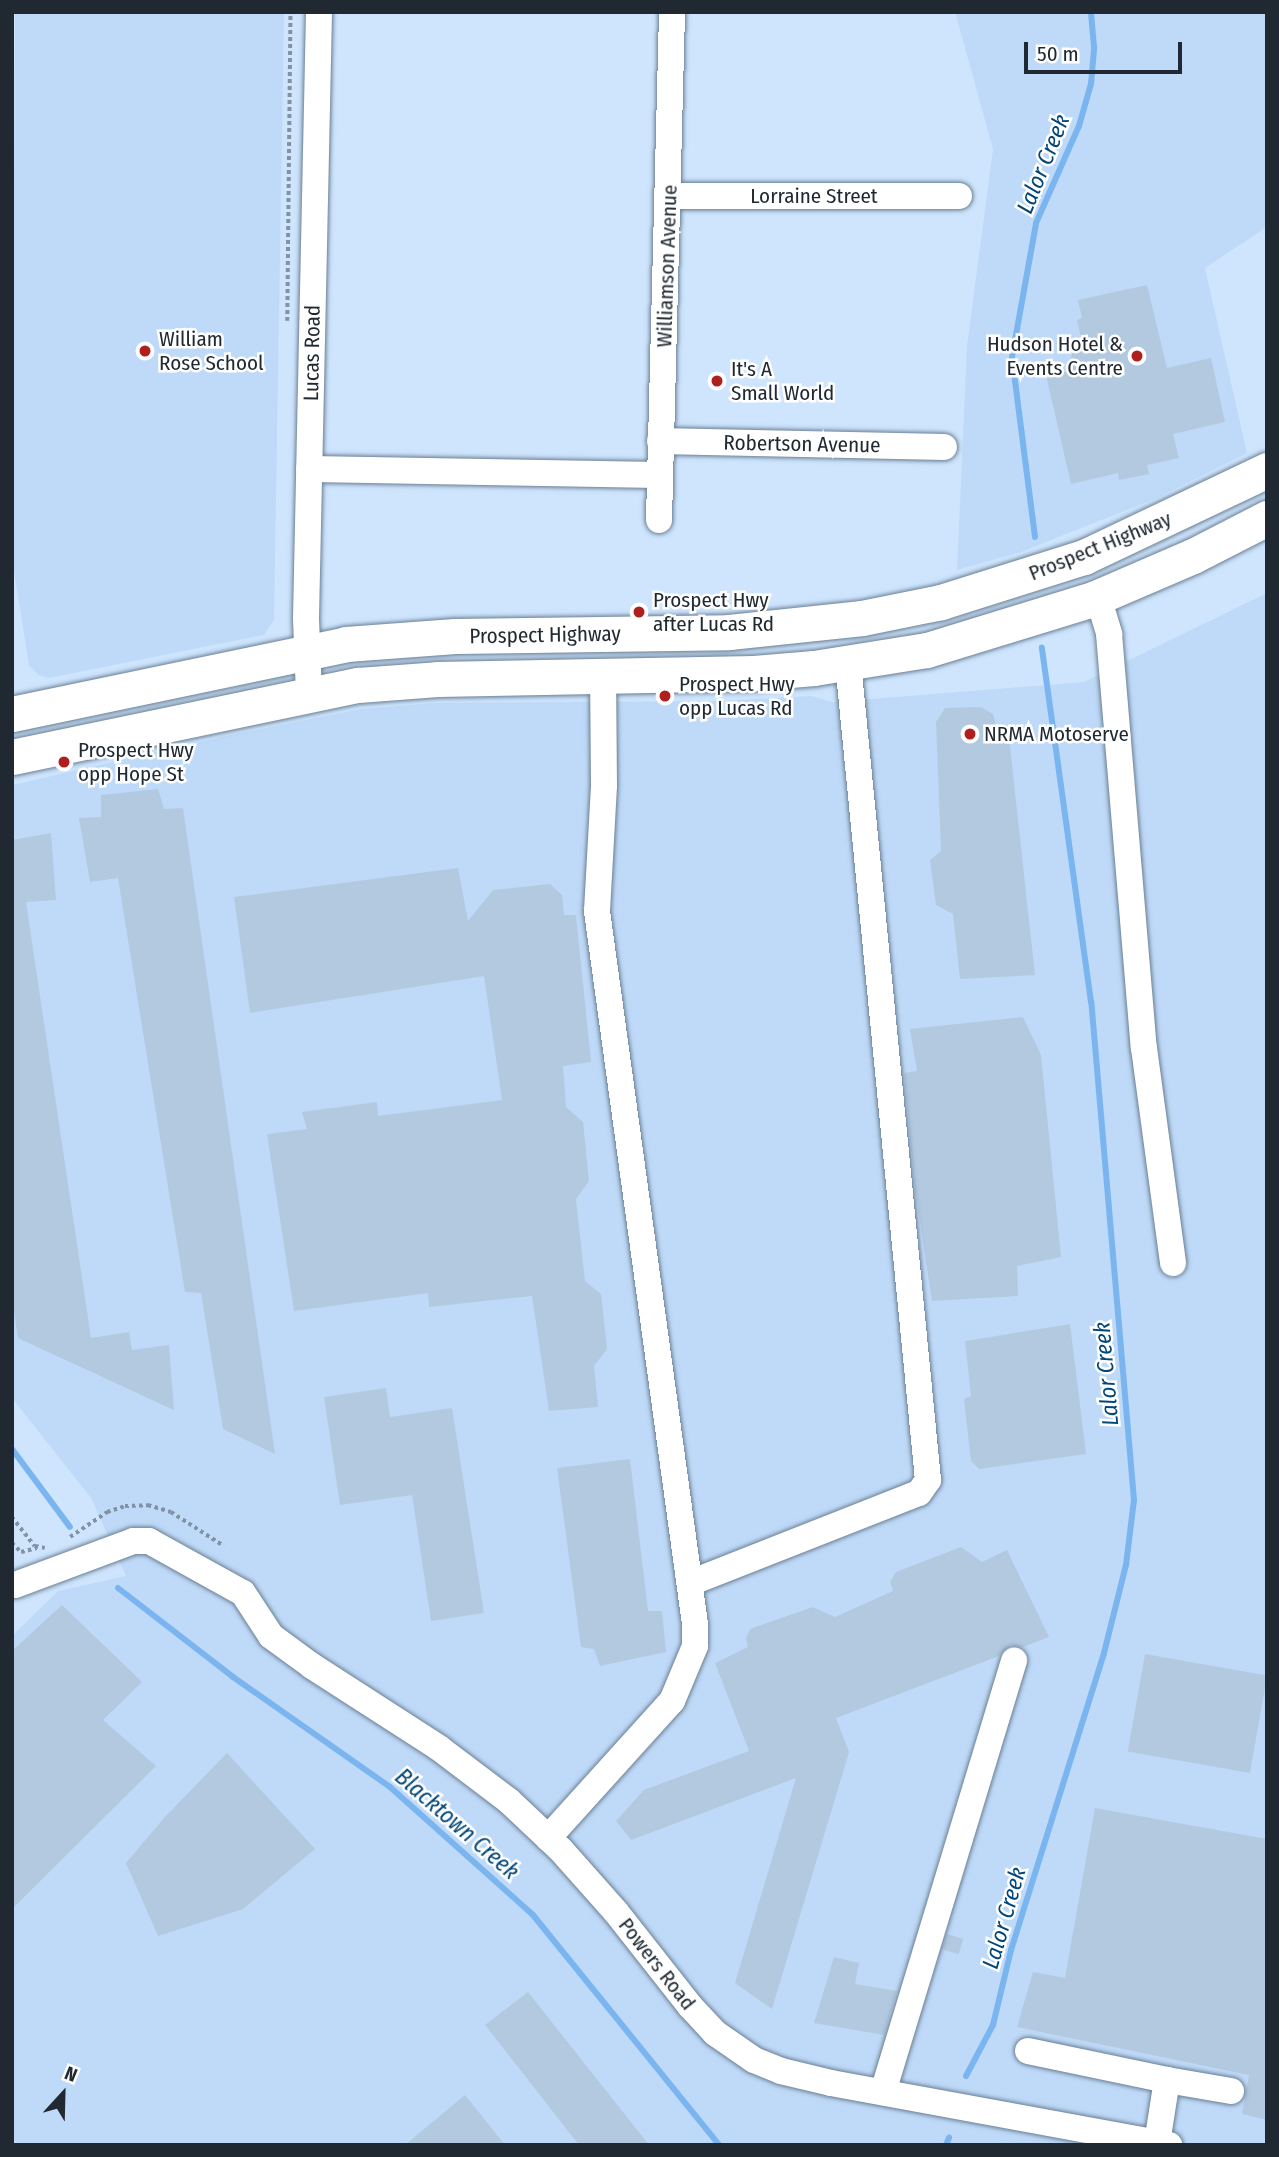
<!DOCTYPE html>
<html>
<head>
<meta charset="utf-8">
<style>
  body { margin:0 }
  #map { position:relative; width:1279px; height:2157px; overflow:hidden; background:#cee5fd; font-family:"Fira Sans Condensed",sans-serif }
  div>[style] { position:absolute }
  .built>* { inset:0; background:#bfdaf8 }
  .stream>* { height:6px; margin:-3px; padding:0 3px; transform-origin:3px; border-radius:3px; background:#7bb5ef }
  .building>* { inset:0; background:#b2c9e0; transform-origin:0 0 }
  .path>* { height:3.5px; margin-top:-1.75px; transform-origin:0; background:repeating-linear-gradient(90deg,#8192a4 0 3.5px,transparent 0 7px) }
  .roads { filter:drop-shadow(0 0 2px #6a7f94) drop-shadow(0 0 2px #6a7f94) }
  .minor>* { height:26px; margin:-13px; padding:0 13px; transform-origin:13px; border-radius:13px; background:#fff }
  .major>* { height:35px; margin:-17.5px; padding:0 17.5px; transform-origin:17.5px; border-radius:17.5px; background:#fff }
  .dots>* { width:19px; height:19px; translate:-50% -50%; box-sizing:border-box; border:4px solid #fff; border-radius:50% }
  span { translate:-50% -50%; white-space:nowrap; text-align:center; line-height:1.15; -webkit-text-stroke:5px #fff; paint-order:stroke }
  .street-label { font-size:21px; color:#202932 }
  .poi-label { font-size:21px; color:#202932 }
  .left { translate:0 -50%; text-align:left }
  .right { translate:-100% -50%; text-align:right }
  .water-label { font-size:23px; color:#02467a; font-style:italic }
  .frame { position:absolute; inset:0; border:14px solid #202932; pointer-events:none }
  .north { position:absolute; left:28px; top:2059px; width:70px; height:70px; -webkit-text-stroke:5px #fff; paint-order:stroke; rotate:22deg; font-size:19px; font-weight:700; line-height:28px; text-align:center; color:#202932 }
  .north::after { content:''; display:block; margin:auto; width:24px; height:32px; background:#202932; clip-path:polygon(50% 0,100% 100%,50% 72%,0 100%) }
  .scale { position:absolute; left:1024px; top:42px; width:158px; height:32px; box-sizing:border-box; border:4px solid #202932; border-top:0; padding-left:9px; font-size:21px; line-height:24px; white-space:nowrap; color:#202932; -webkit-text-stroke:5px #fff; paint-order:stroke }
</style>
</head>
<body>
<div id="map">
  <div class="built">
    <i style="clip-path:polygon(15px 12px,284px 12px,274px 620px,264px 635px,49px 678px,38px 675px,29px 665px,12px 559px)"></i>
    <i style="clip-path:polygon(955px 12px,1267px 12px,1267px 227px,1205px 268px,1247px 453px,1157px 498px,1021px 552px,957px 570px,967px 346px,993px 149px)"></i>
    <i style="clip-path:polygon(1267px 593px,1267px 2145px,12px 2145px,12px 1636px,58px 1591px,126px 1576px,91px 1498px,12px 1398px,12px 785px,226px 736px,361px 709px,436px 703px,721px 701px,811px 696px,833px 702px,1084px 682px)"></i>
  </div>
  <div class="stream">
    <i style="left:1035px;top:537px;width:181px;rotate:-97.3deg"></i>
    <i style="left:1012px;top:357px;width:136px;rotate:-79.8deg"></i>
    <i style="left:1036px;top:223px;width:106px;rotate:-66.1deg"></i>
    <i style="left:1079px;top:126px;width:44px;rotate:-74.1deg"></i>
    <i style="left:1091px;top:84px;width:37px;rotate:-85deg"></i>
    <i style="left:1094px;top:47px;width:35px;rotate:-95deg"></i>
    <i style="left:12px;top:1449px;width:97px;rotate:53.4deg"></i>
    <i style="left:118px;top:1588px;width:145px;rotate:37.7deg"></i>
    <i style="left:233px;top:1677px;width:192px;rotate:35deg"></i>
    <i style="left:390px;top:1787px;width:192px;rotate:41.8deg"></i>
    <i style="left:533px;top:1915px;width:296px;rotate:51deg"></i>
    <i style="left:966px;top:2076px;width:58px;rotate:-62.1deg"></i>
    <i style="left:993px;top:2025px;width:77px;rotate:-76.5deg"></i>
    <i style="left:1011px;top:1950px;width:311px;rotate:-72.6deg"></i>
    <i style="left:1104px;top:1653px;width:91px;rotate:-76deg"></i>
    <i style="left:1126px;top:1565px;width:65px;rotate:-83deg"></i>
    <i style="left:1134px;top:1500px;width:500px;rotate:-94.9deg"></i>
    <i style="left:1091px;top:1002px;width:358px;rotate:-97.9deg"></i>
    <i style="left:946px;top:2145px;width:8px;rotate:-67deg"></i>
  </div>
  <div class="building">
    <i style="clip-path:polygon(1147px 285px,1167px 368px,1211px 358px,1225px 422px,1173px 434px,1179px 458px,1147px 465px,1149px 474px,1119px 480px,1118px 473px,1071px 484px,1046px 375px,1069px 371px,1072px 353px,1084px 351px,1077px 320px,1082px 318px,1078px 300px)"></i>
    <i style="clip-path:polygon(981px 707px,993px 714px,997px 729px,1008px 728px,1035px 975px,960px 979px,953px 914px,936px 905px,930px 860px,941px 851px,936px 722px,945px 708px)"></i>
    <i style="clip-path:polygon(158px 789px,164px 809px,183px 808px,275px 1454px,223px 1429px,201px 1293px,185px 1292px,118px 878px,90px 882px,79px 818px,101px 817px,101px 795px)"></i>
    <i style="clip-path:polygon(51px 833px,56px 900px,26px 902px,91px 1338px,129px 1332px,132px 1350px,169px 1345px,174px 1410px,18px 1338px,12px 1299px,12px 840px)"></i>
    <i style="clip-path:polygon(458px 868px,468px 921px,493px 890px,550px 884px,562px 895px,564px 915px,576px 915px,591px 1062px,563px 1066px,566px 1107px,583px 1122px,589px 1181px,576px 1199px,585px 1281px,601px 1294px,607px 1349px,594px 1366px,598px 1407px,549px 1411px,532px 1296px,429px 1307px,428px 1293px,294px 1311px,267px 1134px,307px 1129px,302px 1112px,377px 1102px,378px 1116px,502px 1100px,484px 976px,250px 1013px,234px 897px)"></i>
    <i style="clip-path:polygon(1023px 1017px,1041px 1055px,1061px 1257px,1017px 1266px,1018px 1296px,932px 1301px,915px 1188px,904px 1073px,917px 1071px,910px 1029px)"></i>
    <i style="clip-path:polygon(1070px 1324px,1086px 1454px,979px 1469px,971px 1461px,964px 1399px,971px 1396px,965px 1341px)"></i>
    <i style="clip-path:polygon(386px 1388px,390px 1417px,452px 1408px,484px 1613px,431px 1621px,412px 1495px,340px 1505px,324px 1397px)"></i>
    <i style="clip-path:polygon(630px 1459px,648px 1611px,662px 1611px,666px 1652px,600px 1666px,594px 1649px,581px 1647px,557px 1468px)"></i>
    <i style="clip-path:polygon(961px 1547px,982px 1562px,1007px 1550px,1049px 1637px,1023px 1647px,1010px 1645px,999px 1656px,836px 1718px,849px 1752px,772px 2009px,735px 1983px,796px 1778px,631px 1840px,616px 1821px,644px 1790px,749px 1751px,715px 1663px,748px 1647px,746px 1638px,750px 1629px,813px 1607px,835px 1617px,893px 1591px,890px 1582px,896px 1572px)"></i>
    <i style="clip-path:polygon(62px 1605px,142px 1682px,103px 1720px,156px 1766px,12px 1909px,12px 1651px)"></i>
    <i style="left:1145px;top:1654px;width:124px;height:99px;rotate:10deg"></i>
    <i style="clip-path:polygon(227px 1753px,315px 1849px,243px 1909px,158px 1936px,126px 1863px,164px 1818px)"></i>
    <i style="clip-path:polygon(1095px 1808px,1267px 1839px,1267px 2120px,1242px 2114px,1249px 2075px,1017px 2027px,1033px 1972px,1065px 1978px)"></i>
    <i style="left:947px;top:1934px;width:17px;height:16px;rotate:17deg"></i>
    <i style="clip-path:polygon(834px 1957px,859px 1963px,855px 1984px,897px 1991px,884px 2035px,814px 2023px)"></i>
    <i style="clip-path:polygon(528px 1992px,649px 2145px,579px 2145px,485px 2025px)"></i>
    <i style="clip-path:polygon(465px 2095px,505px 2145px,405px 2145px)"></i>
  </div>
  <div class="path">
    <i style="left:287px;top:321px;width:309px;rotate:-89.4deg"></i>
    <i style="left:12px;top:1517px;width:37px;rotate:52deg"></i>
    <i style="left:35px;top:1546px;width:10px;rotate:11deg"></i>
    <i style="left:70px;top:1537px;width:45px;rotate:-34deg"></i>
    <i style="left:107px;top:1512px;width:19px;rotate:-18deg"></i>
    <i style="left:125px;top:1506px;width:23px;rotate:-2deg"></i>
    <i style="left:148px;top:1505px;width:24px;rotate:17deg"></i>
    <i style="left:171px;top:1512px;width:63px;rotate:32.7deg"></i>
    <i style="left:12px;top:1543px;width:13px;rotate:45deg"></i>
    <i style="left:21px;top:1552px;width:16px;rotate:-14deg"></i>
  </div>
  <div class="roads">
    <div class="minor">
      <i style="left:669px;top:196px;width:290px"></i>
      <i style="left:660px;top:441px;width:284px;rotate:1.2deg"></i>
      <i style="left:309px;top:469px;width:351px;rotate:1deg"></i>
      <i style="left:659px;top:520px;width:508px;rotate:-88.53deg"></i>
      <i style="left:1098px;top:597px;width:39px;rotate:73deg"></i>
      <i style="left:1109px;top:634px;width:415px;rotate:85.2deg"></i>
      <i style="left:1144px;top:1048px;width:217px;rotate:82.3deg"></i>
      <i style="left:309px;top:694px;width:76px;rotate:-92.3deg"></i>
      <i style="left:306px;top:618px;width:606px;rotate:-88.77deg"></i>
      <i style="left:690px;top:1583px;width:246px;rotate:-21.5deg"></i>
      <i style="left:919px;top:1493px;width:16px;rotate:-55deg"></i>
      <i style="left:928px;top:1480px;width:821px;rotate:-95.59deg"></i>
      <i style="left:15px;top:1585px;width:126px;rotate:-20.4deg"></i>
      <i style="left:133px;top:1541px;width:16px"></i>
      <i style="left:149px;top:1541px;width:107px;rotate:29deg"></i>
      <i style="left:243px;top:1593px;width:51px;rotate:56.9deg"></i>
      <i style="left:271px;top:1636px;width:51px;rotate:36.2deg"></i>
      <i style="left:312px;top:1666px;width:151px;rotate:32.8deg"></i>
      <i style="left:439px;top:1748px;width:88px;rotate:37.1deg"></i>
      <i style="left:509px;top:1801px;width:71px;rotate:43.3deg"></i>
      <i style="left:561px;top:1850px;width:83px;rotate:48.4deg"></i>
      <i style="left:616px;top:1912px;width:120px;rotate:51.8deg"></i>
      <i style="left:690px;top:2006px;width:37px;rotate:47deg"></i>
      <i style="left:715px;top:2033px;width:47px;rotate:34.7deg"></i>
      <i style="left:754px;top:2060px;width:29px;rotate:22deg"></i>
      <i style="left:781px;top:2071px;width:51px;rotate:13.5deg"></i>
      <i style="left:831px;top:2083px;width:344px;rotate:10.4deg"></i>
      <i style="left:548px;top:1838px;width:185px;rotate:-47.9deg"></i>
      <i style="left:672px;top:1701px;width:60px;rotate:-67.3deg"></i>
      <i style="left:695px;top:1646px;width:22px;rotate:-90deg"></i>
      <i style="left:695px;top:1624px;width:720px;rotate:-97.83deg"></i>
      <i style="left:597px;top:911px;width:126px;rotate:-86.8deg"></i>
      <i style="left:604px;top:785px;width:109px;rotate:-90.5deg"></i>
      <i style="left:1028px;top:2051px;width:142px;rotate:11.8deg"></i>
      <i style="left:883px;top:2092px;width:451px;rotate:-73.1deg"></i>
      <i style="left:1157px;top:2143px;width:64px;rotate:-81deg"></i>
      <i style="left:1167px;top:2080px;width:65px;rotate:9.8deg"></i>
    </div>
    <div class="major">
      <i style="left:12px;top:714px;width:341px;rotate:-11.8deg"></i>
      <i style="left:346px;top:644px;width:109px;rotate:-4.2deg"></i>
      <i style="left:455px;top:636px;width:274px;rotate:-0.8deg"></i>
      <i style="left:729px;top:632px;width:134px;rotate:-6deg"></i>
      <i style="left:862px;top:618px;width:81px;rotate:-11.4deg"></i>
      <i style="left:941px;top:602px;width:150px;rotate:-17.5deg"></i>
      <i style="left:1084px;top:557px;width:203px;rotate:-25.4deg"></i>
      <i style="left:12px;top:757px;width:353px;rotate:-11.8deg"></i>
      <i style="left:358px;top:685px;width:79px;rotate:-4.3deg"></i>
      <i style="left:437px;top:679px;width:317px;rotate:-1.1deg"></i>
      <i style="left:754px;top:673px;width:60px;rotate:-4.8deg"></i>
      <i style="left:814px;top:668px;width:114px;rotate:-9.1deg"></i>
      <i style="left:927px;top:650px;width:174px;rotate:-17.1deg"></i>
      <i style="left:1093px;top:599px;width:109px;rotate:-23.3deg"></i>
      <i style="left:1193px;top:556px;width:83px;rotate:-27.2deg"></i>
    </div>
  </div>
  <div class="dots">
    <i style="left:145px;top:351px;background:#af1f1d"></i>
    <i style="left:1137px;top:356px;background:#af1f1d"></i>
    <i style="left:717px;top:381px;background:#af1f1d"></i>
    <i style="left:639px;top:612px;background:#af1f1d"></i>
    <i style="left:665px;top:696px;background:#af1f1d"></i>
    <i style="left:970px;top:734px;background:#af1f1d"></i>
    <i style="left:64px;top:762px;background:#af1f1d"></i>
  </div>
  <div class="street-label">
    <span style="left:814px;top:196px">Lorraine Street</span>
    <span style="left:667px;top:266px;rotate:-88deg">Williamson Avenue</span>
    <span style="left:312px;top:353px;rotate:-89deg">Lucas Road</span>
    <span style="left:802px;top:444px;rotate:1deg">Robertson Avenue</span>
    <span style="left:1100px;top:546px;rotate:-22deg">Prospect Highway</span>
    <span style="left:545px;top:635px;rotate:-1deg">Prospect Highway</span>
    <span style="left:657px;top:1964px;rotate:52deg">Powers Road</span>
  </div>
  <div class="poi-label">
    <span class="left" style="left:159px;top:351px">William<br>Rose School</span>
    <span class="right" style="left:1123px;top:356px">Hudson Hotel &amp;<br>Events Centre</span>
    <span class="left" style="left:731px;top:381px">It's A<br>Small World</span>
    <span class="left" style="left:653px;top:612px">Prospect Hwy<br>after Lucas Rd</span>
    <span class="left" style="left:679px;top:696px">Prospect Hwy<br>opp Lucas Rd</span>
    <span class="left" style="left:984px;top:734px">NRMA Motoserve</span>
    <span class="left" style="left:78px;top:762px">Prospect Hwy<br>opp Hope St</span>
  </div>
  <div class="water-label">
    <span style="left:1043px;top:164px;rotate:-68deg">Lalor Creek</span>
    <span style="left:1106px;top:1374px;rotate:-95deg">Lalor Creek</span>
    <span style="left:457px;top:1824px;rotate:41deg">Blacktown Creek</span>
    <span style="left:1004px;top:1918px;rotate:-74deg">Lalor Creek</span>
  </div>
  <div class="frame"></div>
  <div class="north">N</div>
  <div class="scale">50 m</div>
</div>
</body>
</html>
